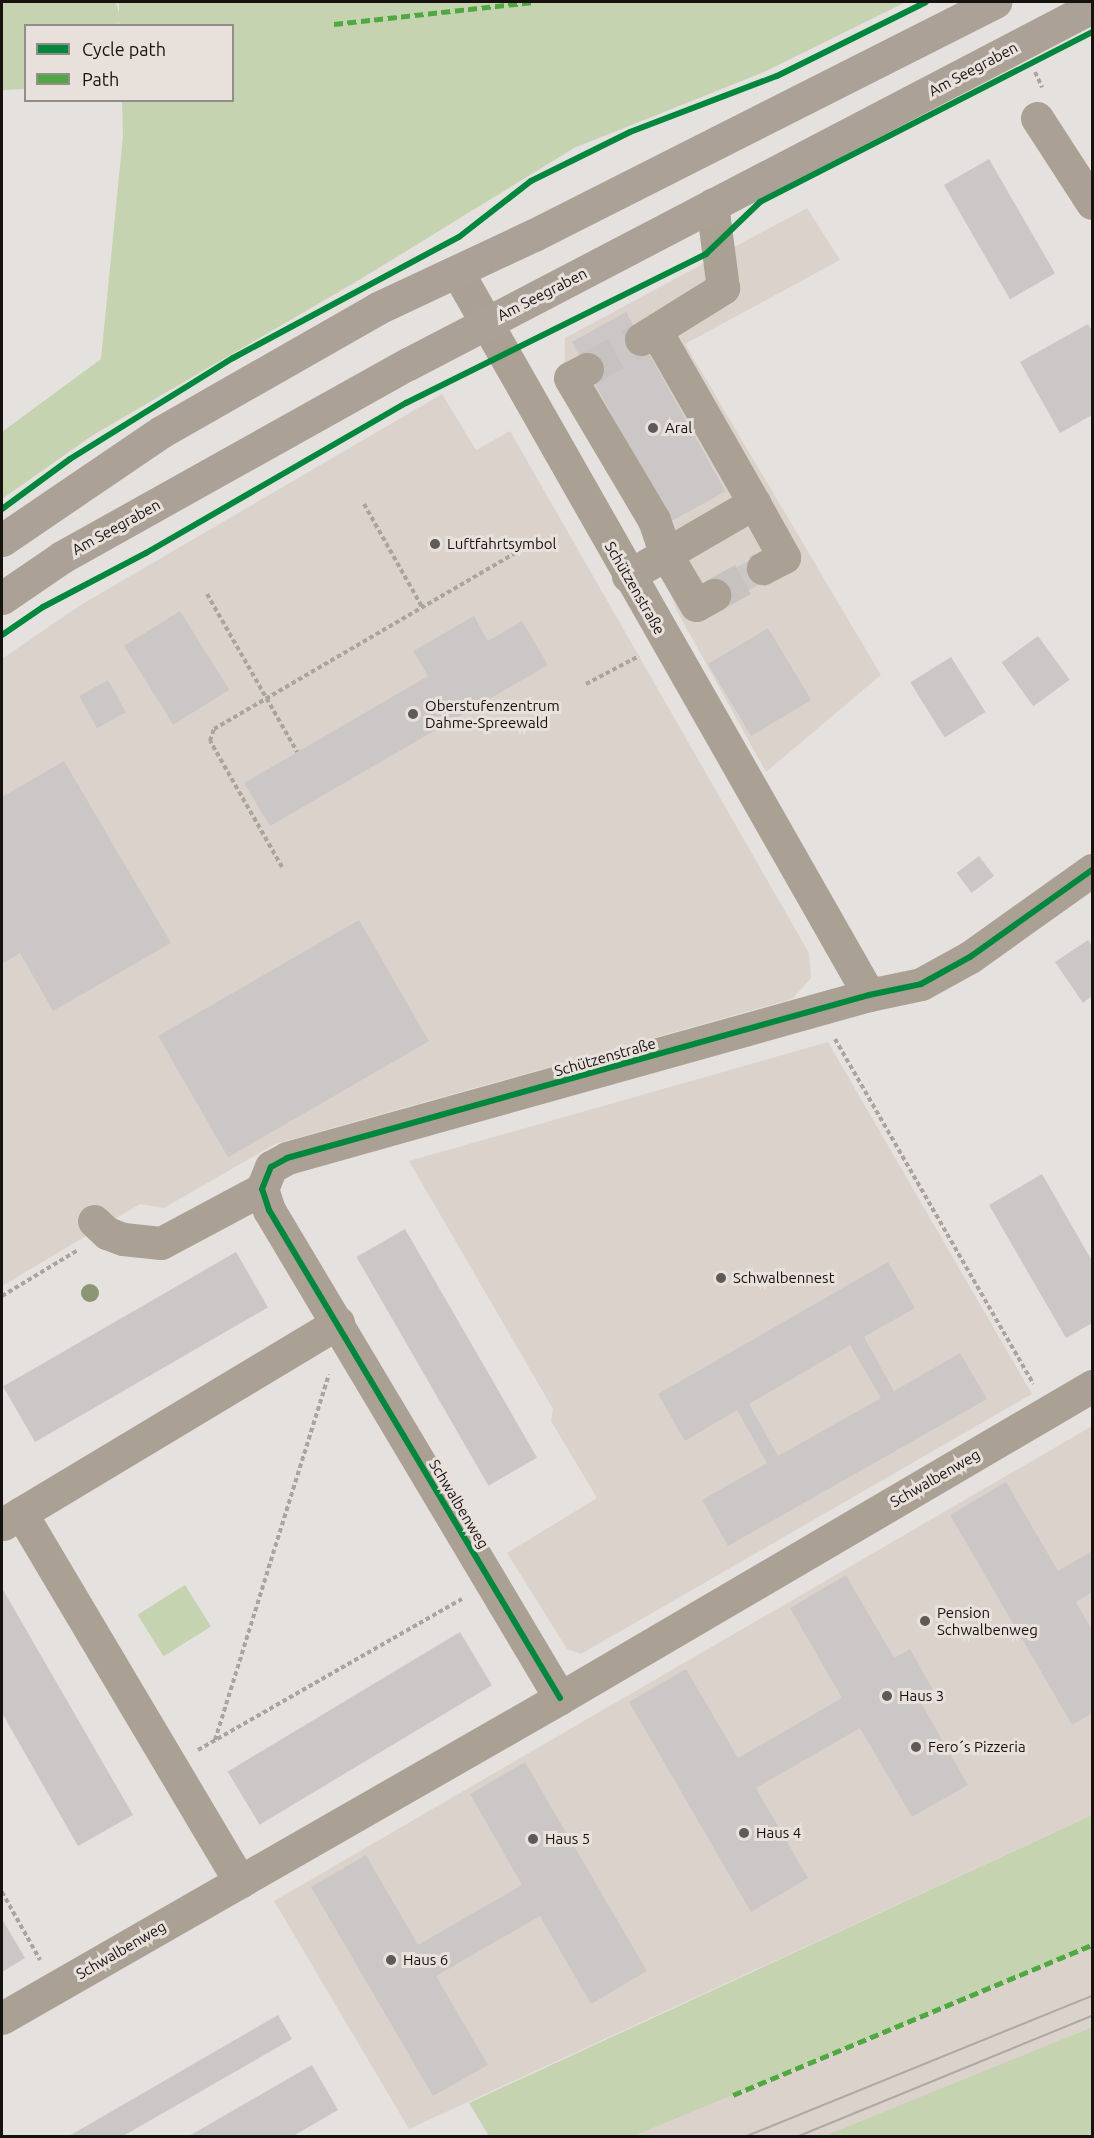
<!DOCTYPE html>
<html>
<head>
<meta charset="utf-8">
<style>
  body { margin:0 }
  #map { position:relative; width:1094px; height:2138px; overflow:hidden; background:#e5e1de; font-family:Ubuntu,sans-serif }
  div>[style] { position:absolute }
  .built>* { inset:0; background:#dbd3cb }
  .green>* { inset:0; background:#c5d3b0; transform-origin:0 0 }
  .building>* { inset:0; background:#cac7c6; transform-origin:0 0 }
  .minor-tunnel>* { height:33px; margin-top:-16.5px; transform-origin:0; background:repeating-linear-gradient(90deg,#c6c2bf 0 33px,transparent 0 49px) }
  .path>* { height:4px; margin-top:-2px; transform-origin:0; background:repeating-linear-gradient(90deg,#aba49c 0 4.5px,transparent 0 7.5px) }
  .minor>* { height:33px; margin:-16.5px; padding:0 16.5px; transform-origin:16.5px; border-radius:16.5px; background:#aaa093 }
  .major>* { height:33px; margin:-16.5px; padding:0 16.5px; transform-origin:16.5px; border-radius:16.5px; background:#aca197 }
  .tram>* { height:1.5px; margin:-0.75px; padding:0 0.75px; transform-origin:0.75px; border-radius:0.75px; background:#afa8a1 }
  .quiet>* { height:4.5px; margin-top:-2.25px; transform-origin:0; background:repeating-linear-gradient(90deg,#51a842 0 9px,transparent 0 13.5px) }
  .cycleway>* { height:6px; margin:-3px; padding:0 3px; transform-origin:3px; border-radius:3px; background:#00873e }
  .trees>* { width:18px; height:18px; margin:-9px; border-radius:50%; background:#8a9674 }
  .dots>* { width:16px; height:16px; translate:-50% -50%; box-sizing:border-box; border:3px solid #e8e1db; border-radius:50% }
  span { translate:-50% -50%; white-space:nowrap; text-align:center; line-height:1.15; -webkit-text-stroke:6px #e8e1db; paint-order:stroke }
  .street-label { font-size:15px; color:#151210 }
  .poi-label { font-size:15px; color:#151210 }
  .left { translate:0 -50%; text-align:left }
  .frame { position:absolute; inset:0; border:3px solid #151210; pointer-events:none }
  .legend { position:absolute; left:24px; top:24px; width:210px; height:78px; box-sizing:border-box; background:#e8e1db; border:2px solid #948e8a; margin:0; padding:8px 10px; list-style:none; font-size:18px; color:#151210 }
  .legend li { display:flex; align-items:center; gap:12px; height:30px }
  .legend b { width:30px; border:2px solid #948e8a }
</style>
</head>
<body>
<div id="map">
  <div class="built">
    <i style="clip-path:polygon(807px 208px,840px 260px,685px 344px,881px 675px,766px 772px,677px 611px,639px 513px,564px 384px,565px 338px)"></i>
    <i style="clip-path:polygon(442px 394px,476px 450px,510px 431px,809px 953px,811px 978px,792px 999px,275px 1144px,164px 1208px,140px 1204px,2px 1286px,2px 659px,79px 606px)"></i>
    <i style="clip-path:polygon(828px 1042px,1032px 1394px,581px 1654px,567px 1649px,507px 1553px,597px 1498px,551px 1421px,553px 1409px,409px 1161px)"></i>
    <i style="clip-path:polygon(1092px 1426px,1092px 1815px,409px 2129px,274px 1901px)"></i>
    <i style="clip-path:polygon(1092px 1947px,1092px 2027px,824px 2136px,634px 2136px)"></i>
  </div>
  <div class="green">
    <i style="clip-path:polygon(2px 2px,116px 2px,119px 13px,119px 2px,906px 2px,764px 72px,574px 148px,364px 277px,93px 435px,2px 499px,2px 432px,101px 359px,123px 136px,122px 101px,232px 100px,232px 26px,119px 26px,119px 22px,117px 26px,26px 26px,25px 89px,2px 90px)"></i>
    <i style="left:185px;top:1585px;width:49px;height:56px;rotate:58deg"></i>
    <i style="clip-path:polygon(1092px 1815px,1092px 1947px,634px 2136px,489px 2136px,469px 2103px)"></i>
    <i style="clip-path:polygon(1092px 2027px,1092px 2136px,824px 2136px)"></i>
  </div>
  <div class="building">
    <i style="left:989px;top:159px;width:132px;height:52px;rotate:60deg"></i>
    <i style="left:626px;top:312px;width:205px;height:62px;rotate:61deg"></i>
    <i style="clip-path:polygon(1088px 324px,1092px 331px,1092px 415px,1060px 433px,1020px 362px)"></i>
    <i style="left:757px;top:556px;width:26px;height:57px;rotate:61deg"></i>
    <i style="left:180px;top:611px;width:93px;height:66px;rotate:58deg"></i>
    <i style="clip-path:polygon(474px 616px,488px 641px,522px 621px,548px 665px,270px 826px,244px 783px,428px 676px,413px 651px)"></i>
    <i style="left:768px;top:628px;width:84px;height:70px;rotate:59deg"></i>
    <i style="left:1038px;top:636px;width:54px;height:45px;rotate:54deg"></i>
    <i style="left:951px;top:657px;width:65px;height:48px;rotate:58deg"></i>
    <i style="left:108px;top:680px;width:37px;height:33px;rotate:61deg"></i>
    <i style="clip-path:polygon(64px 761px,171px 943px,53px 1011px,20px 953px,2px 964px,2px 797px)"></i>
    <i style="left:979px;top:856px;width:25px;height:28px;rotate:53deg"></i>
    <i style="left:359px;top:920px;width:140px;height:232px;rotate:60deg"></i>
    <i style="clip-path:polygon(1088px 940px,1092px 946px,1092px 996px,1083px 1003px,1055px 962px)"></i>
    <i style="clip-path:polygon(1042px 1174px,1092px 1261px,1092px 1323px,1066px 1338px,989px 1205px)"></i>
    <i style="left:405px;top:1229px;width:264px;height:56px;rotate:60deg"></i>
    <i style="left:236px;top:1252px;width:64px;height:269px;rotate:60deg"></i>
    <i style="clip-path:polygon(evenodd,888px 1262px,915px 1308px,864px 1337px,894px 1391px,960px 1353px,987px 1399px,728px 1546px,702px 1500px,767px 1463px,737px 1410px,685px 1441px,658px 1394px,888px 1262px,850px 1345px,881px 1398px,778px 1456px,749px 1404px,850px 1345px)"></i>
    <i style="clip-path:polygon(1006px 1482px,1058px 1571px,1092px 1551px,1092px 1592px,1076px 1602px,1092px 1630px,1092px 1713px,1072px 1725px,950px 1515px)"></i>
    <i style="clip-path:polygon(846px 1575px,894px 1658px,910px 1649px,936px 1695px,921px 1703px,968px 1785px,912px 1817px,860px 1728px,756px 1788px,808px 1878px,751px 1912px,629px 1702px,686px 1669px,738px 1758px,842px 1698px,790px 1608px)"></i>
    <i style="clip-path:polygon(2px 1588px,133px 1815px,78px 1846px,2px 1713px)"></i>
    <i style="left:460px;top:1632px;width:62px;height:271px;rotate:59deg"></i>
    <i style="clip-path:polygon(525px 1762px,647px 1971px,591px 2004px,540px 1916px,436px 1976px,488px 2065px,433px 2096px,311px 1887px,366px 1855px,418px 1945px,522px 1885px,470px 1794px)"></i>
    <i style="clip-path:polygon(2px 1919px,25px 1958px,2px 1972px)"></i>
    <i style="clip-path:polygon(278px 2015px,292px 2039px,123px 2136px,69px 2136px)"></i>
    <i style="clip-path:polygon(312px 2065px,338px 2110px,293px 2136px,189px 2136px)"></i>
  </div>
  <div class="minor-tunnel">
    <i style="left:587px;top:369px;width:62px;rotate:-29.1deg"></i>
    <i style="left:714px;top:595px;width:56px;rotate:-28.9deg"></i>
  </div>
  <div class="path">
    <i style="left:1035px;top:72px;width:17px;rotate:65deg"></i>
    <i style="left:364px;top:504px;width:118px;rotate:60.6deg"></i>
    <i style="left:207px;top:594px;width:182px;rotate:60.3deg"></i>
    <i style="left:586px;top:684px;width:60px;rotate:-27.8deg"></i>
    <i style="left:282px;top:867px;width:145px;rotate:-119.7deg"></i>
    <i style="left:210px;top:741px;width:13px;rotate:-72deg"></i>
    <i style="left:214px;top:729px;width:349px;rotate:-30.3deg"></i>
    <i style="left:835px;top:1039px;width:398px;rotate:60.1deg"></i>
    <i style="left:2px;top:1296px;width:89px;rotate:-31.2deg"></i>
    <i style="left:215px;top:1740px;width:383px;rotate:-72.7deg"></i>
    <i style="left:198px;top:1750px;width:304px;rotate:-29.8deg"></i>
    <i style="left:2px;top:1892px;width:78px;rotate:60.8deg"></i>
  </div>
  <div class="minor">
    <i style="left:1037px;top:118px;width:101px;rotate:57.1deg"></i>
    <i style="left:458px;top:273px;width:831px;rotate:60.35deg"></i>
    <i style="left:641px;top:339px;width:97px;rotate:-31.9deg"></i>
    <i style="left:723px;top:288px;width:84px;rotate:-97.5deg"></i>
    <i style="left:587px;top:369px;width:19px;rotate:152deg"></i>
    <i style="left:570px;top:378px;width:165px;rotate:59.4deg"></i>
    <i style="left:654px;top:520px;width:36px;rotate:71deg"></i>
    <i style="left:666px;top:554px;width:59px;rotate:59.5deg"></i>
    <i style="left:696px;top:605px;width:21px;rotate:-29deg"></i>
    <i style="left:754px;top:503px;width:62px;rotate:60.9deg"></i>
    <i style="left:784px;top:557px;width:24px;rotate:152deg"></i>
    <i style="left:628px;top:576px;width:146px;rotate:-30.1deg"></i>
    <i style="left:754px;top:503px;width:198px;rotate:-119.7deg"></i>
    <i style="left:94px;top:1221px;width:18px;rotate:43deg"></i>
    <i style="left:107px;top:1233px;width:17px;rotate:21deg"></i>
    <i style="left:123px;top:1239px;width:38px;rotate:6deg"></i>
    <i style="left:161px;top:1243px;width:115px;rotate:-28.1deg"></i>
    <i style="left:21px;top:1513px;width:429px;rotate:59.3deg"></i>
    <i style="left:3px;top:1524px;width:391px;rotate:-31deg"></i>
    <i style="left:560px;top:1698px;width:568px;rotate:-120.81deg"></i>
    <i style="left:269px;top:1210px;width:22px;rotate:-108deg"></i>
    <i style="left:262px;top:1189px;width:24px;rotate:-68deg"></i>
    <i style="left:271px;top:1167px;width:18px;rotate:-29deg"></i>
    <i style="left:287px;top:1158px;width:604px;rotate:-15.65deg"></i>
    <i style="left:869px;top:995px;width:53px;rotate:-11.9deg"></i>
    <i style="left:921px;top:984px;width:56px;rotate:-28.9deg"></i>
    <i style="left:970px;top:957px;width:150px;rotate:-35.5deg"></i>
    <i style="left:2px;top:2018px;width:643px;rotate:-29.83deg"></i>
    <i style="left:560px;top:1698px;width:617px;rotate:-30.39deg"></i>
  </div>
  <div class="major">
    <i style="left:2px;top:540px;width:192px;rotate:-34.2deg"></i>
    <i style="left:161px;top:432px;width:250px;rotate:-29.7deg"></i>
    <i style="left:378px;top:308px;width:172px;rotate:-25.1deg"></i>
    <i style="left:534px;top:235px;width:517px;rotate:-26.81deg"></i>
    <i style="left:2px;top:598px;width:73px;rotate:-34.3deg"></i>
    <i style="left:62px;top:557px;width:396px;rotate:-29.2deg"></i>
    <i style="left:408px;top:364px;width:772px;rotate:-27.56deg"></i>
  </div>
  <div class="tram">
    <i style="left:747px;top:2136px;width:372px;rotate:-22.1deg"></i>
    <i style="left:799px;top:2136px;width:317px;rotate:-22.3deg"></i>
  </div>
  <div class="quiet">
    <i style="left:334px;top:24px;width:201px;rotate:-6.3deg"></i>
    <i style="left:733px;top:2095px;width:389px;rotate:-22.7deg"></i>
  </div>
  <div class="cycleway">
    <i style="left:2px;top:509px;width:84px;rotate:-36.3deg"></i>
    <i style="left:70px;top:459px;width:192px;rotate:-31.8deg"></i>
    <i style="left:233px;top:358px;width:256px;rotate:-28.2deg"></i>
    <i style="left:459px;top:237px;width:91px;rotate:-37.9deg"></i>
    <i style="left:531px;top:181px;width:110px;rotate:-26.3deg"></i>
    <i style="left:630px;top:132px;width:157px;rotate:-20.9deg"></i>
    <i style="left:777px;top:76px;width:166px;rotate:-26.4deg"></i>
    <i style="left:2px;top:635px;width:50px;rotate:-34.3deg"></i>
    <i style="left:43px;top:607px;width:116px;rotate:-27.7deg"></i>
    <i style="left:146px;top:553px;width:300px;rotate:-30deg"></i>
    <i style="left:406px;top:403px;width:335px;rotate:-26.4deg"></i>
    <i style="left:706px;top:254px;width:75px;rotate:-43.9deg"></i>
    <i style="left:760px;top:202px;width:373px;rotate:-27.1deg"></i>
    <i style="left:560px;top:1698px;width:568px;rotate:-120.81deg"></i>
    <i style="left:269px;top:1210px;width:22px;rotate:-108deg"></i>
    <i style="left:262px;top:1189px;width:24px;rotate:-68deg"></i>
    <i style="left:271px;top:1167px;width:18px;rotate:-29deg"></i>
    <i style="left:287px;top:1158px;width:604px;rotate:-15.65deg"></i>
    <i style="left:869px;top:995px;width:53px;rotate:-11.9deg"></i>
    <i style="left:921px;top:984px;width:56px;rotate:-28.9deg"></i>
    <i style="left:970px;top:957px;width:150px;rotate:-35.5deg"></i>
  </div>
  <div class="trees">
    <i style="left:90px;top:1293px"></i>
  </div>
  <div class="dots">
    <i style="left:653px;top:428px;background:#5e5a58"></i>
    <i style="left:435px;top:544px;background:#5e5a58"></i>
    <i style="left:413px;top:714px;background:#5e5a58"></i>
    <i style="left:721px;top:1278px;background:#5e5a58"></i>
    <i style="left:925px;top:1621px;background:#5e5a58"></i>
    <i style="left:887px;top:1696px;background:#5e5a58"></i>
    <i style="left:916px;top:1747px;background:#5e5a58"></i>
    <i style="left:744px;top:1833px;background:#5e5a58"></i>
    <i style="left:533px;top:1839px;background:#5e5a58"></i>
    <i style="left:391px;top:1960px;background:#5e5a58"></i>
  </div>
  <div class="street-label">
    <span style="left:973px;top:69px;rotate:-28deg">Am Seegraben</span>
    <span style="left:542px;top:294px;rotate:-27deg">Am Seegraben</span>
    <span style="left:116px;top:527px;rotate:-29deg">Am Seegraben</span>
    <span style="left:635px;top:588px;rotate:60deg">Schützenstraße</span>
    <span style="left:605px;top:1057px;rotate:-16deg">Schützenstraße</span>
    <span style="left:935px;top:1478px;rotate:-30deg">Schwalbenweg</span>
    <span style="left:459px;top:1504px;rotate:59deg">Schwalbenweg</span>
    <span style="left:121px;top:1950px;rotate:-30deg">Schwalbenweg</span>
  </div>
  <div class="poi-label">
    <span class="left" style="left:665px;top:428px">Aral</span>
    <span class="left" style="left:447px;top:544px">Luftfahrtsymbol</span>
    <span class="left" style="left:425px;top:714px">Oberstufenzentrum<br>Dahme-Spreewald</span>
    <span class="left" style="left:733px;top:1278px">Schwalbennest</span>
    <span class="left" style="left:937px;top:1621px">Pension<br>Schwalbenweg</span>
    <span class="left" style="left:899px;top:1696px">Haus 3</span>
    <span class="left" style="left:928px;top:1747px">Fero´s Pizzeria</span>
    <span class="left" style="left:756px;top:1833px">Haus 4</span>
    <span class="left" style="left:545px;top:1839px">Haus 5</span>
    <span class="left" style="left:403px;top:1960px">Haus 6</span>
  </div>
  <div class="frame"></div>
  <ul class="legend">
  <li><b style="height:8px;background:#00873e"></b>Cycle path</li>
  <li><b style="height:8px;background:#51a842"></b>Path</li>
  </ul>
</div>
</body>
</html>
